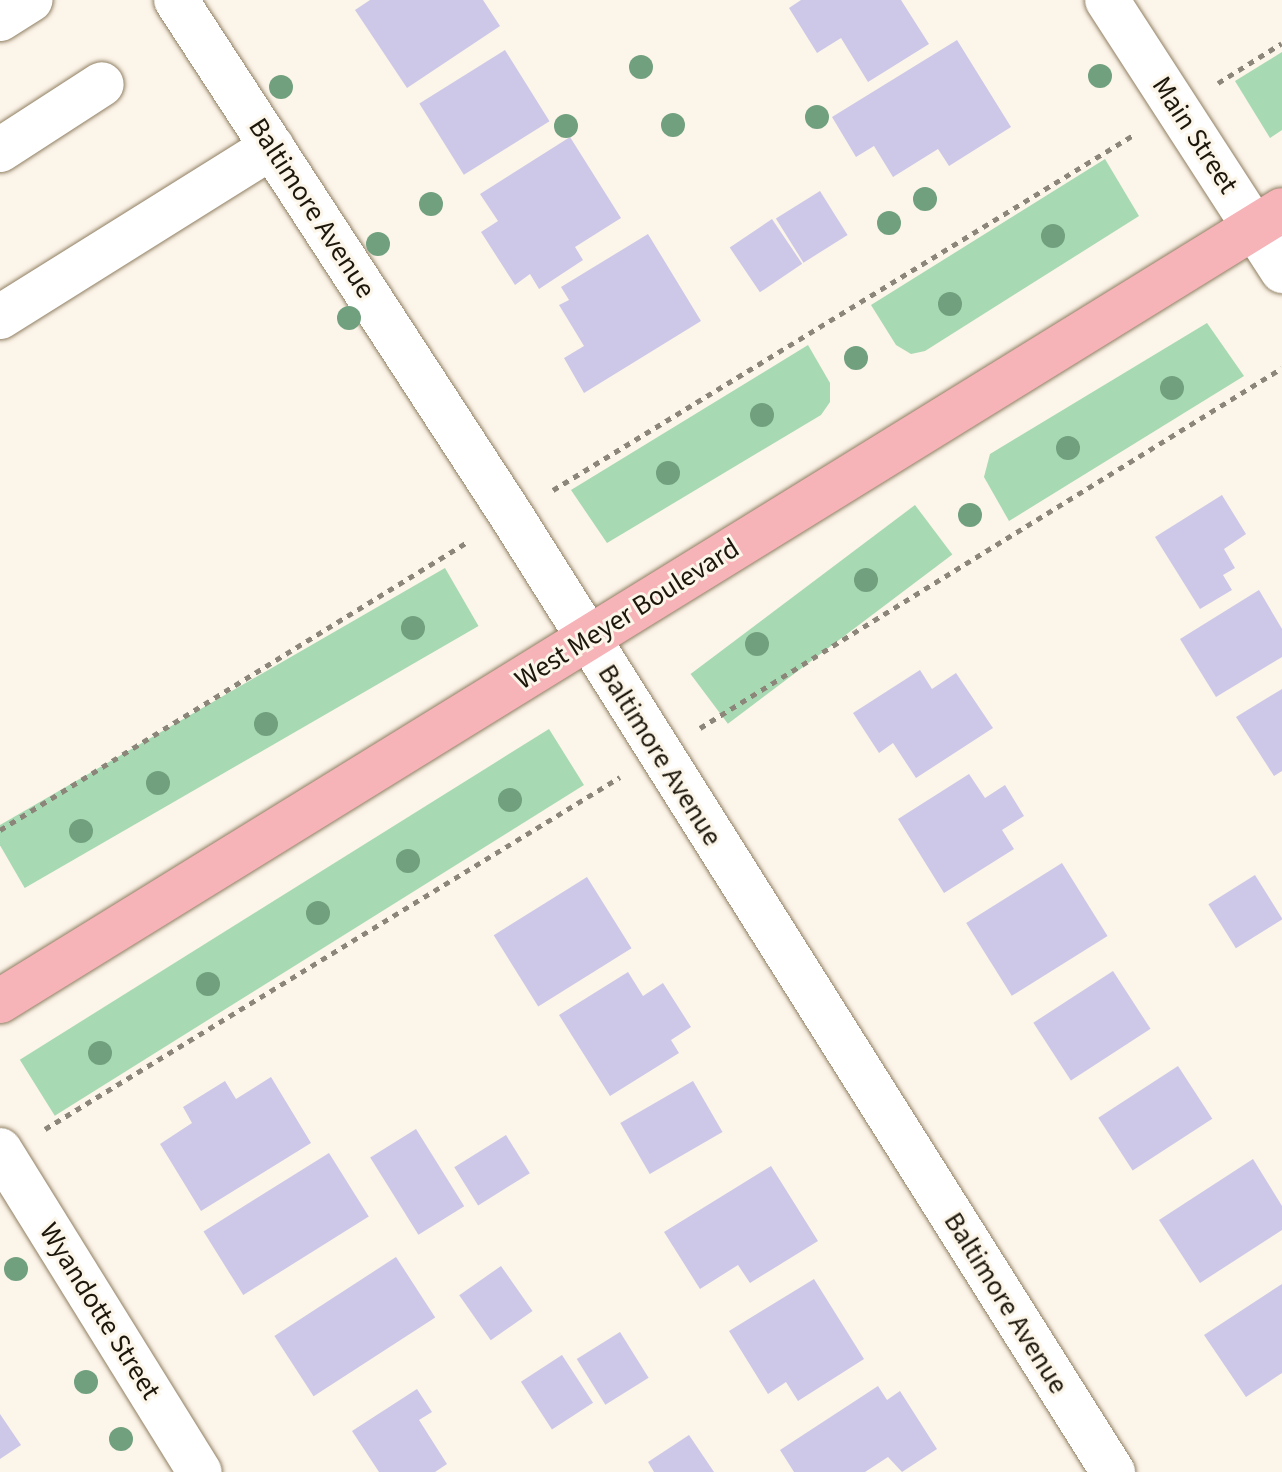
<!DOCTYPE html>
<html>
<head>
<meta charset="utf-8">
<style>
  body { margin:0 }
  #map { position:relative; width:1282px; height:1472px; overflow:hidden; background:#fcf5e9; font-family:"Source Sans 3",sans-serif }
  div>[style] { position:absolute }
  .green>* { inset:0; background:#a7d9b2; transform-origin:0 0 }
  .building>* { inset:0; background:#cdc8e8; transform-origin:0 0 }
  .path>* { height:5px; margin-top:-2.5px; transform-origin:0; background:repeating-linear-gradient(90deg,#8c867a 0 6px,transparent 0 12px) }
  .roads { filter:drop-shadow(0 0 2px #907f63) drop-shadow(0 0 2px #907f63) }
  .minor>* { height:44px; margin:-22px; padding:0 22px; transform-origin:22px; border-radius:22px; background:#fff }
  .major>* { height:44px; margin:-22px; padding:0 22px; transform-origin:22px; border-radius:22px; background:#f6b3b8 }
  .trees>* { width:24px; height:24px; margin:-12px; border-radius:50%; background:#71a07f }
  span { translate:-50% -50%; white-space:nowrap; text-align:center; line-height:1.15; -webkit-text-stroke:6px #fcf5e9; paint-order:stroke }
  .street-label { font-size:28px; color:#1c160b }
</style>
</head>
<body>
<div id="map">
  <div class="green">
    <i style="clip-path:polygon(1282px 52px,1282px 130px,1270px 138px,1235px 81px)"></i>
    <i style="clip-path:polygon(1105px 159px,1139px 216px,925px 351px,911px 354px,896px 345px,871px 305px)"></i>
    <i style="clip-path:polygon(1207px 323px,1244px 376px,1009px 521px,984px 477px,990px 454px)"></i>
    <i style="clip-path:polygon(808px 345px,830px 383px,830px 402px,821px 415px,607px 543px,571px 490px)"></i>
    <i style="left:915px;top:505px;width:62px;height:281px;rotate:53deg"></i>
    <i style="left:445px;top:568px;width:67px;height:524px;rotate:60deg"></i>
    <i style="left:549px;top:729px;width:66px;height:624px;rotate:58deg"></i>
  </div>
  <div class="building">
    <i style="clip-path:polygon(370px 0,483px 0,500px 26px,407px 88px,355px 10px)"></i>
    <i style="clip-path:polygon(801px 0,901px 0,929px 44px,868px 82px,841px 38px,817px 53px,789px 8px)"></i>
    <i style="clip-path:polygon(957px 40px,1011px 127px,949px 166px,938px 149px,893px 177px,874px 146px,856px 157px,832px 117px)"></i>
    <i style="left:505px;top:50px;width:84px;height:101px;rotate:58deg"></i>
    <i style="clip-path:polygon(570px 137px,621px 218px,575px 247px,583px 260px,539px 289px,530px 274px,515px 285px,481px 232px,498px 221px,480px 194px)"></i>
    <i style="left:820px;top:191px;width:52px;height:52px;rotate:58deg"></i>
    <i style="left:772px;top:219px;width:54px;height:51px;rotate:56deg"></i>
    <i style="clip-path:polygon(648px 234px,701px 321px,584px 393px,564px 358px,584px 346px,559px 305px,569px 300px,561px 287px)"></i>
    <i style="clip-path:polygon(1222px 495px,1246px 534px,1224px 549px,1235px 568px,1223px 575px,1232px 590px,1200px 609px,1155px 537px)"></i>
    <i style="clip-path:polygon(1259px 590px,1282px 629px,1282px 657px,1216px 697px,1180px 639px)"></i>
    <i style="clip-path:polygon(920px 670px,932px 689px,956px 673px,993px 728px,916px 778px,893px 743px,879px 753px,853px 713px)"></i>
    <i style="clip-path:polygon(1282px 689px,1282px 771px,1274px 776px,1236px 717px)"></i>
    <i style="clip-path:polygon(969px 774px,985px 798px,1005px 785px,1024px 816px,1002px 830px,1014px 849px,944px 893px,898px 819px)"></i>
    <i style="left:1062px;top:863px;width:86px;height:113px;rotate:58deg"></i>
    <i style="left:1255px;top:875px;width:52px;height:55px;rotate:58deg"></i>
    <i style="left:587px;top:877px;width:84px;height:110px;rotate:58deg"></i>
    <i style="left:1113px;top:971px;width:69px;height:95px;rotate:57deg"></i>
    <i style="clip-path:polygon(628px 972px,643px 996px,663px 983px,691px 1027px,671px 1040px,679px 1053px,610px 1096px,559px 1015px)"></i>
    <i style="left:1178px;top:1066px;width:63px;height:95px;rotate:57deg"></i>
    <i style="clip-path:polygon(271px 1077px,311px 1143px,201px 1211px,160px 1144px,192px 1123px,183px 1107px,225px 1081px,236px 1099px)"></i>
    <i style="left:693px;top:1081px;width:59px;height:84px;rotate:60deg"></i>
    <i style="left:416px;top:1129px;width:91px;height:54px;rotate:58deg"></i>
    <i style="left:506px;top:1135px;width:45px;height:61px;rotate:58deg"></i>
    <i style="left:329px;top:1153px;width:75px;height:148px;rotate:58deg"></i>
    <i style="clip-path:polygon(1253px 1159px,1282px 1206px,1282px 1230px,1200px 1283px,1159px 1220px)"></i>
    <i style="clip-path:polygon(771px 1166px,818px 1241px,750px 1283px,738px 1265px,700px 1289px,664px 1232px)"></i>
    <i style="left:396px;top:1257px;width:72px;height:145px;rotate:57deg"></i>
    <i style="left:501px;top:1266px;width:55px;height:51px;rotate:55deg"></i>
    <i style="clip-path:polygon(814px 1279px,864px 1359px,798px 1401px,786px 1382px,768px 1394px,729px 1331px)"></i>
    <i style="clip-path:polygon(1282px 1284px,1282px 1373px,1246px 1397px,1204px 1335px)"></i>
    <i style="left:620px;top:1332px;width:54px;height:51px;rotate:58deg"></i>
    <i style="left:562px;top:1355px;width:57px;height:49px;rotate:57deg"></i>
    <i style="clip-path:polygon(878px 1386px,887px 1400px,900px 1391px,937px 1449px,902px 1472px,888px 1457px,865px 1472px,794px 1472px,780px 1450px)"></i>
    <i style="clip-path:polygon(417px 1389px,432px 1412px,419px 1420px,447px 1464px,435px 1472px,379px 1472px,352px 1431px)"></i>
    <i style="clip-path:polygon(0 1414px,21px 1445px,0 1459px)"></i>
    <i style="clip-path:polygon(689px 1435px,714px 1472px,654px 1472px,648px 1462px)"></i>
  </div>
  <div class="path">
    <i style="left:1218px;top:83px;width:75px;rotate:-32deg"></i>
    <i style="left:553px;top:490px;width:682px;rotate:-31.45deg"></i>
    <i style="left:700px;top:728px;width:684px;rotate:-31.74deg"></i>
    <i style="left:0;top:830px;width:551px;rotate:-31.64deg"></i>
    <i style="left:45px;top:1129px;width:674px;rotate:-31.47deg"></i>
  </div>
  <div class="roads">
    <div class="minor">
      <i style="left:176px;top:0;width:614px;rotate:56.96deg"></i>
      <i style="left:511px;top:515px;width:1131px;rotate:57.83deg"></i>
      <i style="left:1107px;top:0;width:323px;rotate:57.1deg"></i>
      <i style="left:0;top:19px;width:36px;rotate:-32deg"></i>
      <i style="left:0;top:150px;width:121px;rotate:-32.9deg"></i>
      <i style="left:0;top:317px;width:321px;rotate:-32deg"></i>
      <i style="left:0;top:1150px;width:379px;rotate:58.2deg"></i>
    </div>
    <div class="major">
      <i style="left:0;top:1001px;width:1506px;rotate:-31.67deg"></i>
    </div>
  </div>
  <div class="trees">
    <i style="left:641px;top:67px"></i>
    <i style="left:1100px;top:76px"></i>
    <i style="left:281px;top:87px"></i>
    <i style="left:817px;top:117px"></i>
    <i style="left:673px;top:125px"></i>
    <i style="left:566px;top:126px"></i>
    <i style="left:925px;top:199px"></i>
    <i style="left:431px;top:204px"></i>
    <i style="left:889px;top:223px"></i>
    <i style="left:1053px;top:236px"></i>
    <i style="left:378px;top:244px"></i>
    <i style="left:950px;top:304px"></i>
    <i style="left:349px;top:318px"></i>
    <i style="left:856px;top:358px"></i>
    <i style="left:1172px;top:388px"></i>
    <i style="left:762px;top:415px"></i>
    <i style="left:1068px;top:448px"></i>
    <i style="left:668px;top:473px"></i>
    <i style="left:970px;top:515px"></i>
    <i style="left:866px;top:580px"></i>
    <i style="left:413px;top:628px"></i>
    <i style="left:757px;top:644px"></i>
    <i style="left:266px;top:724px"></i>
    <i style="left:158px;top:783px"></i>
    <i style="left:510px;top:800px"></i>
    <i style="left:81px;top:831px"></i>
    <i style="left:408px;top:861px"></i>
    <i style="left:318px;top:913px"></i>
    <i style="left:208px;top:984px"></i>
    <i style="left:100px;top:1053px"></i>
    <i style="left:16px;top:1269px"></i>
    <i style="left:86px;top:1382px"></i>
    <i style="left:121px;top:1439px"></i>
  </div>
  <div class="street-label">
    <span style="left:1195px;top:135px;rotate:57deg">Main Street</span>
    <span style="left:312px;top:208px;rotate:57deg">Baltimore Avenue</span>
    <span style="left:627px;top:614px;rotate:-32deg">West Meyer Boulevard</span>
    <span style="left:660px;top:755px;rotate:58deg">Baltimore Avenue</span>
    <span style="left:1006px;top:1303px;rotate:58deg">Baltimore Avenue</span>
    <span style="left:100px;top:1311px;rotate:58deg">Wyandotte Street</span>
  </div>
</div>
</body>
</html>
